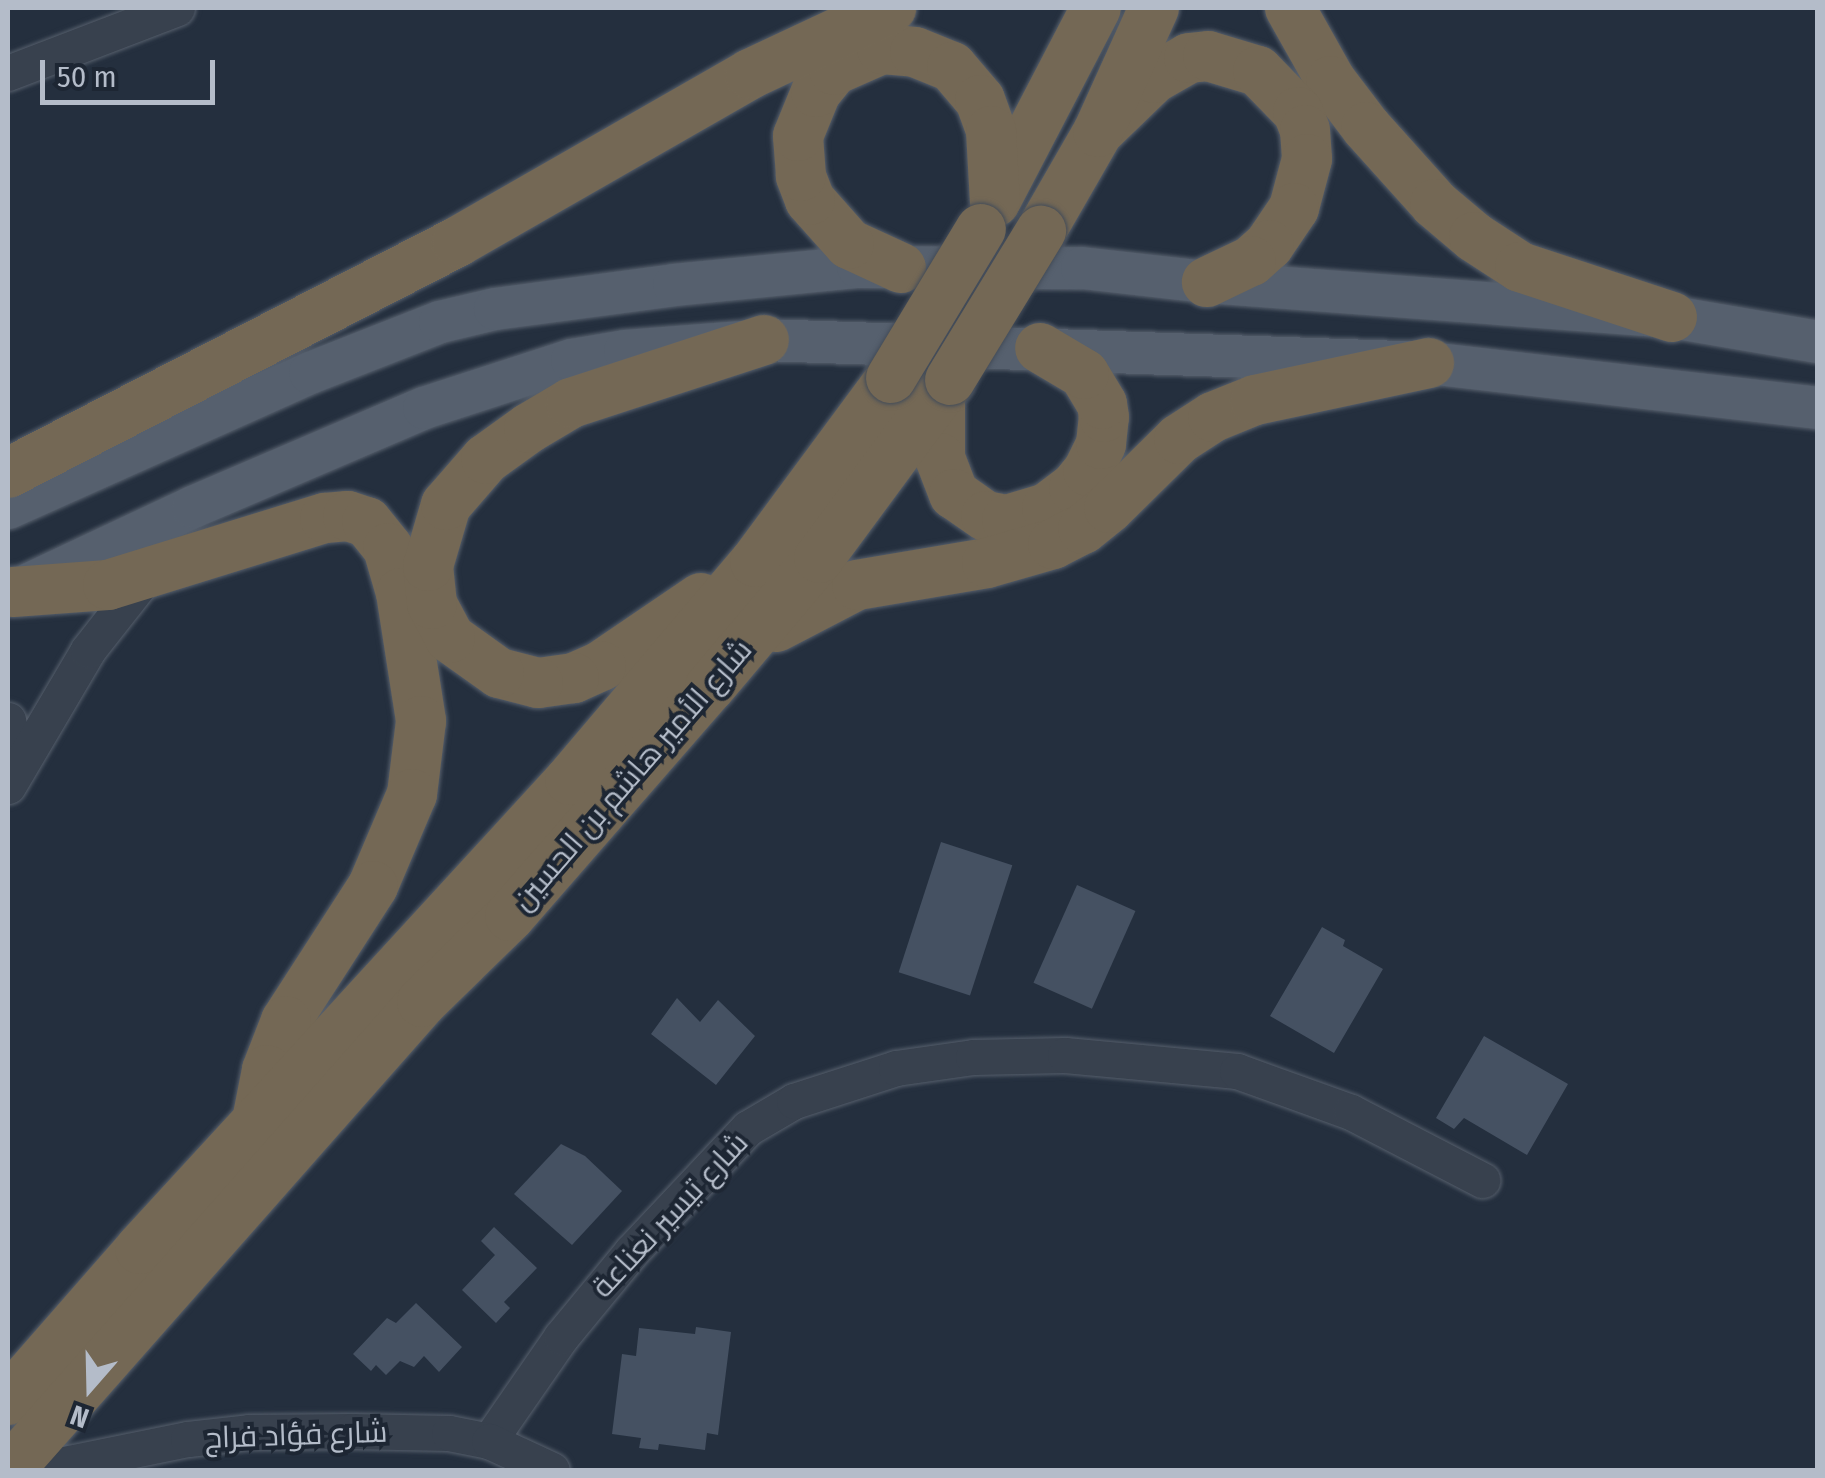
<!DOCTYPE html>
<html>
<head>
<meta charset="utf-8">
<style>
  body { margin:0 }
  #map { position:relative; width:1825px; height:1478px; overflow:hidden; background:#242f3e; font-family:"Fira Sans Condensed",Cairo,sans-serif }
  div>[style] { position:absolute }
  .building>* { inset:0; background:#455162; transform-origin:0 0 }
  .roads { filter:drop-shadow(0 0 2px #565f6c) drop-shadow(0 0 2px #565f6c) }
  .minor>* { height:35px; margin:-17.5px; padding:0 17.5px; transform-origin:17.5px; border-radius:17.5px; background:#38414e }
  .major>* { height:42px; margin:-21px; padding:0 21px; transform-origin:21px; border-radius:21px; background:#56606e }
  .highway>* { height:50px; margin:-25px; padding:0 25px; transform-origin:25px; border-radius:25px; background:#746855 }
  .bridges { filter:drop-shadow(0 0 2px #434c59) drop-shadow(0 0 2px #434c59) }
  .highway-bridge>* { height:50px; margin:-25px; padding:0 25px; transform-origin:25px; border-radius:25px; background:#746855 }
  span { translate:-50% -50%; white-space:nowrap; text-align:center; line-height:1.15; -webkit-text-stroke:8px #1d2633; paint-order:stroke }
  .street-label { font-size:30px; color:#b4bcc9 }
  .frame { position:absolute; inset:0; border:10px solid #b4bcc9; pointer-events:none }
  .north { position:absolute; left:40px; top:1338px; width:100px; height:100px; -webkit-text-stroke:8px #1d2633; paint-order:stroke; rotate:200deg; font-size:28px; font-weight:700; line-height:40px; text-align:center; color:#b4bcc9 }
  .north::after { content:''; display:block; margin:auto; width:35px; height:45px; background:#b4bcc9; clip-path:polygon(50% 0,100% 100%,50% 72%,0 100%) }
  .scale { position:absolute; left:40px; top:60px; width:175px; height:45px; box-sizing:border-box; border:5px solid #b4bcc9; border-top:0; padding-left:12px; font-size:30px; line-height:35px; white-space:nowrap; color:#b4bcc9; -webkit-text-stroke:8px #1d2633; paint-order:stroke }
</style>
</head>
<body>
<div id="map">
  <div class="building">
    <i style="left:941px;top:842px;width:75px;height:137px;rotate:18deg"></i>
    <i style="left:1077px;top:885px;width:64px;height:107px;rotate:24deg"></i>
    <i style="clip-path:polygon(1322px 927px,1345px 940px,1343px 946px,1383px 969px,1334px 1053px,1270px 1016px)"></i>
    <i style="clip-path:polygon(677px 998px,700px 1022px,718px 1000px,755px 1036px,716px 1085px,651px 1034px)"></i>
    <i style="clip-path:polygon(1484px 1036px,1568px 1084px,1527px 1155px,1464px 1118px,1454px 1129px,1436px 1118px)"></i>
    <i style="clip-path:polygon(561px 1144px,585px 1156px,622px 1191px,572px 1245px,514px 1194px)"></i>
    <i style="clip-path:polygon(494px 1227px,537px 1268px,504px 1302px,510px 1308px,496px 1323px,462px 1290px,495px 1255px,481px 1241px)"></i>
    <i style="clip-path:polygon(416px 1303px,462px 1347px,439px 1372px,424px 1356px,414px 1367px,400px 1361px,386px 1375px,376px 1365px,371px 1371px,353px 1354px,387px 1318px,396px 1323px)"></i>
    <i style="clip-path:polygon(696px 1327px,731px 1332px,718px 1435px,707px 1433px,705px 1450px,659px 1444px,658px 1450px,639px 1448px,641px 1438px,612px 1434px,622px 1354px,636px 1356px,639px 1328px,695px 1334px)"></i>
  </div>
  <div class="roads">
    <div class="minor">
      <i style="left:8px;top:73px;width:181px;rotate:-21deg"></i>
      <i style="left:8px;top:720px;width:48px;rotate:78deg"></i>
      <i style="left:8px;top:786px;width:158px;rotate:-59.5deg"></i>
      <i style="left:88px;top:650px;width:95px;rotate:-51.8deg"></i>
      <i style="left:489px;top:1441px;width:126px;rotate:-55.3deg"></i>
      <i style="left:561px;top:1337px;width:110px;rotate:-50.5deg"></i>
      <i style="left:631px;top:1252px;width:170px;rotate:-46.7deg"></i>
      <i style="left:748px;top:1128px;width:53px;rotate:-30.4deg"></i>
      <i style="left:794px;top:1101px;width:107px;rotate:-17.9deg"></i>
      <i style="left:896px;top:1068px;width:78px;rotate:-8.1deg"></i>
      <i style="left:973px;top:1057px;width:92px;rotate:-1.2deg"></i>
      <i style="left:1065px;top:1055px;width:173px;rotate:5.3deg"></i>
      <i style="left:1237px;top:1071px;width:121px;rotate:19.8deg"></i>
      <i style="left:1351px;top:1112px;width:148px;rotate:27.4deg"></i>
      <i style="left:35px;top:1470px;width:156px;rotate:-11.5deg"></i>
      <i style="left:188px;top:1439px;width:61px;rotate:-6.5deg"></i>
      <i style="left:249px;top:1432px;width:103px;rotate:-0.6deg"></i>
      <i style="left:352px;top:1431px;width:97px;rotate:1.2deg"></i>
      <i style="left:449px;top:1433px;width:41px;rotate:11.3deg"></i>
      <i style="left:489px;top:1441px;width:69px;rotate:24.7deg"></i>
    </div>
    <div class="major">
      <i style="left:8px;top:508px;width:331px;rotate:-24.1deg"></i>
      <i style="left:310px;top:373px;width:140px;rotate:-21.4deg"></i>
      <i style="left:440px;top:322px;width:57px;rotate:-13.3deg"></i>
      <i style="left:495px;top:309px;width:181px;rotate:-7.6deg"></i>
      <i style="left:674px;top:285px;width:185px;rotate:-5.6deg"></i>
      <i style="left:858px;top:267px;width:224px;rotate:0.3deg"></i>
      <i style="left:1082px;top:268px;width:126px;rotate:6.4deg"></i>
      <i style="left:1207px;top:282px;width:466px;rotate:4.3deg"></i>
      <i style="left:1672px;top:317px;width:148px;rotate:9.7deg"></i>
      <i style="left:23px;top:587px;width:188px;rotate:-25.2deg"></i>
      <i style="left:193px;top:507px;width:251px;rotate:-23.2deg"></i>
      <i style="left:424px;top:408px;width:156px;rotate:-18deg"></i>
      <i style="left:572px;top:360px;width:54px;rotate:-9.6deg"></i>
      <i style="left:625px;top:351px;width:139px;rotate:-4.5deg"></i>
      <i style="left:764px;top:340px;width:665px;rotate:1.98deg"></i>
      <i style="left:1429px;top:363px;width:392px;rotate:6.6deg"></i>
    </div>
    <div class="highway">
      <i style="left:1290px;top:8px;width:84px;rotate:60.7deg"></i>
      <i style="left:1331px;top:81px;width:58px;rotate:52.7deg"></i>
      <i style="left:1366px;top:127px;width:103px;rotate:48.1deg"></i>
      <i style="left:1435px;top:204px;width:51px;rotate:40.2deg"></i>
      <i style="left:1474px;top:237px;width:55px;rotate:33.1deg"></i>
      <i style="left:1520px;top:267px;width:160px;rotate:18.2deg"></i>
      <i style="left:1098px;top:132px;width:78px;rotate:-44deg"></i>
      <i style="left:1154px;top:78px;width:40px;rotate:-29.7deg"></i>
      <i style="left:1189px;top:58px;width:19px;rotate:-6deg"></i>
      <i style="left:1208px;top:56px;width:52px;rotate:16.7deg"></i>
      <i style="left:1258px;top:71px;width:57px;rotate:45.7deg"></i>
      <i style="left:1298px;top:112px;width:19px;rotate:69deg"></i>
      <i style="left:1305px;top:130px;width:29px;rotate:86deg"></i>
      <i style="left:1307px;top:159px;width:51px;rotate:104.9deg"></i>
      <i style="left:1294px;top:208px;width:45px;rotate:124deg"></i>
      <i style="left:1269px;top:245px;width:24px;rotate:138deg"></i>
      <i style="left:1251px;top:261px;width:49px;rotate:154.5deg"></i>
      <i style="left:997px;top:198px;width:214px;rotate:-62.5deg"></i>
      <i style="left:1041px;top:231px;width:114px;rotate:-60.1deg"></i>
      <i style="left:1098px;top:132px;width:136px;rotate:-65.7deg"></i>
      <i style="left:901px;top:268px;width:57px;rotate:-155.2deg"></i>
      <i style="left:849px;top:244px;width:59px;rotate:-131.6deg"></i>
      <i style="left:810px;top:200px;width:26px;rotate:-111deg"></i>
      <i style="left:801px;top:176px;width:40px;rotate:-94.3deg"></i>
      <i style="left:798px;top:136px;width:48px;rotate:-67.8deg"></i>
      <i style="left:816px;top:92px;width:28px;rotate:-51deg"></i>
      <i style="left:834px;top:70px;width:52px;rotate:-23.6deg"></i>
      <i style="left:882px;top:49px;width:33px;rotate:5deg"></i>
      <i style="left:915px;top:52px;width:40px;rotate:22deg"></i>
      <i style="left:952px;top:67px;width:43px;rotate:49.7deg"></i>
      <i style="left:980px;top:100px;width:33px;rotate:70deg"></i>
      <i style="left:991px;top:131px;width:71px;rotate:86.8deg"></i>
      <i style="left:940px;top:395px;width:63px;rotate:90deg"></i>
      <i style="left:940px;top:458px;width:39px;rotate:69deg"></i>
      <i style="left:954px;top:494px;width:39px;rotate:35deg"></i>
      <i style="left:986px;top:516px;width:21px;rotate:11deg"></i>
      <i style="left:1007px;top:520px;width:42px;rotate:-16.7deg"></i>
      <i style="left:1047px;top:508px;width:34px;rotate:-37deg"></i>
      <i style="left:1074px;top:488px;width:22px;rotate:-51deg"></i>
      <i style="left:1088px;top:471px;width:30px;rotate:-64deg"></i>
      <i style="left:1101px;top:444px;width:27px;rotate:-84deg"></i>
      <i style="left:1104px;top:417px;width:13px;rotate:-99deg"></i>
      <i style="left:1102px;top:404px;width:35px;rotate:-121deg"></i>
      <i style="left:1084px;top:374px;width:51px;rotate:-149.4deg"></i>
      <i style="left:8px;top:473px;width:505px;rotate:-27.22deg"></i>
      <i style="left:457px;top:242px;width:338px;rotate:-29.8deg"></i>
      <i style="left:750px;top:74px;width:156px;rotate:-25.1deg"></i>
      <i style="left:13px;top:592px;width:95px;rotate:-4.2deg"></i>
      <i style="left:108px;top:585px;width:227px;rotate:-17.2deg"></i>
      <i style="left:325px;top:518px;width:23px;rotate:-5deg"></i>
      <i style="left:348px;top:516px;width:20px;rotate:18deg"></i>
      <i style="left:367px;top:522px;width:33px;rotate:51deg"></i>
      <i style="left:388px;top:548px;width:47px;rotate:73.9deg"></i>
      <i style="left:401px;top:593px;width:130px;rotate:81.1deg"></i>
      <i style="left:421px;top:721px;width:74px;rotate:97deg"></i>
      <i style="left:412px;top:794px;width:100px;rotate:113deg"></i>
      <i style="left:373px;top:886px;width:161px;rotate:122.8deg"></i>
      <i style="left:286px;top:1021px;width:53px;rotate:111.2deg"></i>
      <i style="left:267px;top:1070px;width:47px;rotate:101.1deg"></i>
      <i style="left:701px;top:598px;width:121px;rotate:145.8deg"></i>
      <i style="left:601px;top:666px;width:30px;rotate:156deg"></i>
      <i style="left:574px;top:678px;width:36px;rotate:172deg"></i>
      <i style="left:538px;top:683px;width:40px;rotate:-165.6deg"></i>
      <i style="left:499px;top:673px;width:60px;rotate:-144.5deg"></i>
      <i style="left:450px;top:638px;width:38px;rotate:-118deg"></i>
      <i style="left:432px;top:604px;width:38px;rotate:-96deg"></i>
      <i style="left:428px;top:566px;width:64px;rotate:-73.6deg"></i>
      <i style="left:446px;top:505px;width:61px;rotate:-49deg"></i>
      <i style="left:486px;top:459px;width:53px;rotate:-35.8deg"></i>
      <i style="left:529px;top:428px;width:49px;rotate:-30.8deg"></i>
      <i style="left:571px;top:403px;width:203px;rotate:-18.1deg"></i>
      <i style="left:776px;top:627px;width:91px;rotate:-27.4deg"></i>
      <i style="left:857px;top:585px;width:132px;rotate:-9.6deg"></i>
      <i style="left:987px;top:563px;width:69px;rotate:-16.1deg"></i>
      <i style="left:1053px;top:544px;width:34px;rotate:-27deg"></i>
      <i style="left:1083px;top:529px;width:33px;rotate:-39deg"></i>
      <i style="left:1109px;top:508px;width:98px;rotate:-44.6deg"></i>
      <i style="left:1179px;top:439px;width:40px;rotate:-32.9deg"></i>
      <i style="left:1213px;top:417px;width:45px;rotate:-22deg"></i>
      <i style="left:1255px;top:400px;width:178px;rotate:-12deg"></i>
      <i style="left:8px;top:1400px;width:201px;rotate:-48.8deg"></i>
      <i style="left:140px;top:1249px;width:636px;rotate:-47.48deg"></i>
      <i style="left:570px;top:780px;width:286px;rotate:-49.7deg"></i>
      <i style="left:755px;top:562px;width:229px;rotate:-53.5deg"></i>
      <i style="left:9px;top:1470px;width:624px;rotate:-48.57deg"></i>
      <i style="left:422px;top:1002px;width:123px;rotate:-44.3deg"></i>
      <i style="left:510px;top:916px;width:304px;rotate:-48.9deg"></i>
      <i style="left:710px;top:687px;width:169px;rotate:-49.8deg"></i>
      <i style="left:819px;top:558px;width:221px;rotate:-53.6deg"></i>
    </div>
  </div>
  <div class="bridges">
    <div class="highway-bridge">
      <i style="left:891px;top:378px;width:174px;rotate:-58.9deg"></i>
      <i style="left:950px;top:380px;width:175px;rotate:-58.6deg"></i>
    </div>
  </div>
  <div class="street-label">
    <span style="left:632px;top:775px;rotate:-49deg">شارع الأمير هاشم بن الحسين</span>
    <span style="left:670px;top:1215px;rotate:-47deg">شارع تيسير نعناعة</span>
    <span style="left:296px;top:1435px;rotate:-2deg">شارع فؤاد فراج</span>
  </div>
  <div class="frame"></div>
  <div class="north">N</div>
  <div class="scale">50 m</div>
</div>
</body>
</html>
